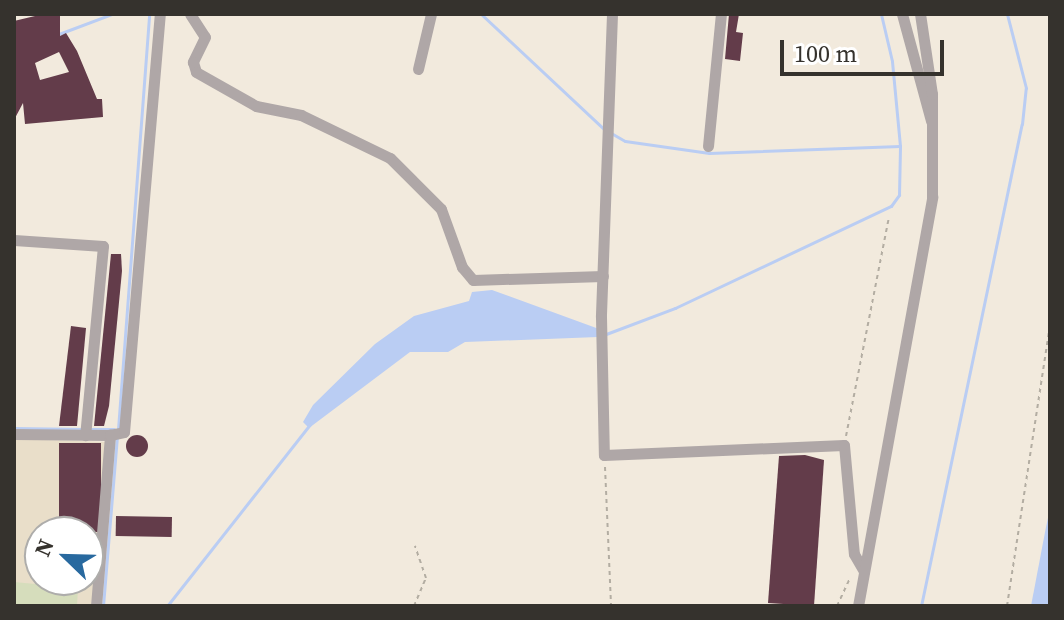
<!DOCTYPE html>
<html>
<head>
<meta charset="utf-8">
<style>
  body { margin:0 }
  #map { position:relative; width:1064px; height:620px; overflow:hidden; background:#f2eadd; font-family:"Source Serif 4",serif }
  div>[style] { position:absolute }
  .built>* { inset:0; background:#e9dec9 }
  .green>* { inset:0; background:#d6ddbc }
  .water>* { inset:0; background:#bacdf3 }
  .stream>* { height:3px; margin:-1.5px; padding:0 1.5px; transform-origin:1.5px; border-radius:1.5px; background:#bacdf3 }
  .building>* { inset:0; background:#633c4a; transform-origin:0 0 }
  .round { border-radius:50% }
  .path>* { height:2px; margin-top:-1px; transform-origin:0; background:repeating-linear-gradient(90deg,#b3ada2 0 4px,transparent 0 8px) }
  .street>* { height:11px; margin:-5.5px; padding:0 5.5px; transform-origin:5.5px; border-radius:5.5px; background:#afa7a7 }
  span { translate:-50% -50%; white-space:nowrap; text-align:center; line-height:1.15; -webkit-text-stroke:8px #fff; paint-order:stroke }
  .frame { position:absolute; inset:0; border:16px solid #35322d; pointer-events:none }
  .north { position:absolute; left:24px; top:516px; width:80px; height:80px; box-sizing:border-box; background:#fff; border:2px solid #aeadab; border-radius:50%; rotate:293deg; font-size:22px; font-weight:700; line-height:32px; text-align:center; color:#35322d }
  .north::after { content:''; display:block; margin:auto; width:28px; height:36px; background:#28699f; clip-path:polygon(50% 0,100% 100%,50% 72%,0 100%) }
  .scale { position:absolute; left:780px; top:40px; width:164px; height:36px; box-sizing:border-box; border:4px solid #35322d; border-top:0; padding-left:10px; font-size:24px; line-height:28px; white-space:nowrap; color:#35322d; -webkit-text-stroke:6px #fff; paint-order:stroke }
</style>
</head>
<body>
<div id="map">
  <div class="built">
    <i style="clip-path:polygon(evenodd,14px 439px,107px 442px,92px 606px,14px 606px,14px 439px,40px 532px,88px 532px,88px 580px,40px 580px,40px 532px)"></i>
  </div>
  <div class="green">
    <i style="clip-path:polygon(14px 582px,78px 588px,77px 606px,14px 606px)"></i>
  </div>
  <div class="water">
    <i style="clip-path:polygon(492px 290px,599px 329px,598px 337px,465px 342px,448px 352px,410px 352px,309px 428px,303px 422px,313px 405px,375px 344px,414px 316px,469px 301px,472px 292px)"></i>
    <i style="clip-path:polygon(1050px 509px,1050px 606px,1031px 606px,1046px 527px)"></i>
  </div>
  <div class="stream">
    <i style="left:481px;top:14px;width:168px;rotate:43.1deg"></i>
    <i style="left:56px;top:35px;width:60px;rotate:-20.6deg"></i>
    <i style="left:611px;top:133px;width:16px;rotate:30deg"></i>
    <i style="left:625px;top:141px;width:85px;rotate:8.1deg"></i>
    <i style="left:709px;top:153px;width:191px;rotate:-2.1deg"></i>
    <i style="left:606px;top:334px;width:74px;rotate:-20.6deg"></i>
    <i style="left:675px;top:308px;width:239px;rotate:-25.3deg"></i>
    <i style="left:891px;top:206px;width:14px;rotate:-54deg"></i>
    <i style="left:899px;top:195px;width:49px;rotate:-88.8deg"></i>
    <i style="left:900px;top:146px;width:85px;rotate:-95.4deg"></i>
    <i style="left:892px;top:61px;width:48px;rotate:-103.2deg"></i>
    <i style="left:14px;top:428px;width:68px;rotate:0.8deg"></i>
    <i style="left:90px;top:429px;width:24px"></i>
    <i style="left:118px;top:429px;width:416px;rotate:-85.7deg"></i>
    <i style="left:103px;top:606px;width:170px;rotate:-85.3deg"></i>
    <i style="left:167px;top:606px;width:231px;rotate:-51.8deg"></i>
    <i style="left:921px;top:606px;width:492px;rotate:-78.2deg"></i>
    <i style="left:1022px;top:124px;width:36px;rotate:-84deg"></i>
    <i style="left:1026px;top:88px;width:76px;rotate:-104.4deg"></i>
  </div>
  <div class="building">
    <i style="clip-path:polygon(729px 14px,739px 14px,736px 32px,743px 33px,740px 61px,725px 59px)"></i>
    <i style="clip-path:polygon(evenodd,35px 16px,60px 16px,60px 36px,66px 33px,77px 51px,97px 99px,102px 99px,103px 117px,25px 124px,23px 103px,14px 120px,14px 21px,35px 16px,59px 52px,69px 72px,40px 80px,35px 63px,59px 52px)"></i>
    <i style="clip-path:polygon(111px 254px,121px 254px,122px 271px,109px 406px,104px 426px,94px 426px)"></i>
    <i style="clip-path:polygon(71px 326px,86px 328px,77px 426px,59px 426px)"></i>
    <i class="round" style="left:126px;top:435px;width:22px;height:22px"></i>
    <i style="left:59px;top:443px;width:42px;height:89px"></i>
    <i style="clip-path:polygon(805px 455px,824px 460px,814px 606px,768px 603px,779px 456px)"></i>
    <i style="left:116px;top:516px;width:56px;height:20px;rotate:1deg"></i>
  </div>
  <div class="path">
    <i style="left:846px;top:436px;width:223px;rotate:-78.9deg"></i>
    <i style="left:605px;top:467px;width:139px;rotate:87.5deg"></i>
    <i style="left:414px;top:606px;width:30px;rotate:-67deg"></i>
    <i style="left:426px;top:578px;width:34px;rotate:-109deg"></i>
    <i style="left:837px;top:606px;width:31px;rotate:-65deg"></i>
    <i style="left:1007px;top:606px;width:284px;rotate:-81.3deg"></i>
  </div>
  <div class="street">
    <i style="left:190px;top:14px;width:27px;rotate:57deg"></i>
    <i style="left:205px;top:37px;width:28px;rotate:116deg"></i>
    <i style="left:193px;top:62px;width:10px;rotate:73deg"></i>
    <i style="left:196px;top:72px;width:69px;rotate:29.5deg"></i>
    <i style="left:256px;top:106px;width:46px;rotate:11.3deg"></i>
    <i style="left:301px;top:115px;width:99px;rotate:25.8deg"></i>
    <i style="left:390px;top:158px;width:72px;rotate:45deg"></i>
    <i style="left:441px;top:209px;width:62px;rotate:70.1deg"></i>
    <i style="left:462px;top:267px;width:17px;rotate:50deg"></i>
    <i style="left:473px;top:280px;width:130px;rotate:-1.8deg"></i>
    <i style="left:612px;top:14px;width:303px;rotate:92.1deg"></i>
    <i style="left:601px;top:317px;width:138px;rotate:88.8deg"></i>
    <i style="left:604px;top:455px;width:240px;rotate:-2.4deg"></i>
    <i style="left:844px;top:445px;width:109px;rotate:84.8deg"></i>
    <i style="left:854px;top:554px;width:20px;rotate:60deg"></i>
    <i style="left:902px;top:14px;width:111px;rotate:74.8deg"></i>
    <i style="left:418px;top:69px;width:57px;rotate:-76.7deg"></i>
    <i style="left:708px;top:146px;width:133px;rotate:-84.4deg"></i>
    <i style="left:14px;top:240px;width:89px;rotate:3.9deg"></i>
    <i style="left:103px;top:246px;width:190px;rotate:95.4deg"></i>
    <i style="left:14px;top:434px;width:96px;rotate:0.6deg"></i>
    <i style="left:96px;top:606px;width:172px;rotate:-85.3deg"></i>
    <i style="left:110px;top:435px;width:14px;rotate:-12deg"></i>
    <i style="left:124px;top:432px;width:420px;rotate:-85.1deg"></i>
    <i style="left:858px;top:606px;width:416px;rotate:-79.7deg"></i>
    <i style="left:932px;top:197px;width:103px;rotate:-90deg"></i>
    <i style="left:932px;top:94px;width:81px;rotate:-98.5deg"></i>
  </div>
  <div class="frame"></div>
  <div class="north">N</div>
  <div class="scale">100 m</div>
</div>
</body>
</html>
